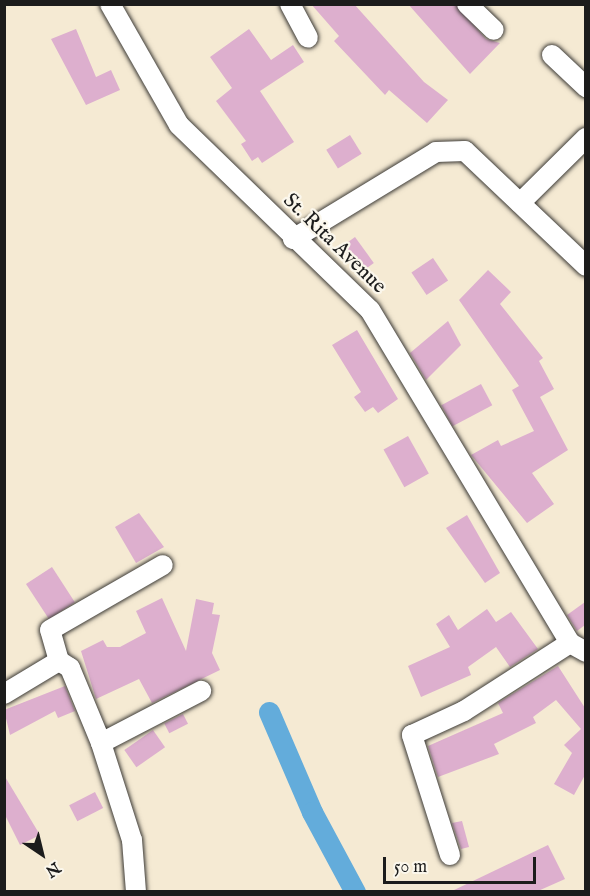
<!DOCTYPE html>
<html>
<head>
<meta charset="utf-8">
<style>
  body { margin:0 }
  #map { position:relative; width:590px; height:896px; overflow:hidden; background:#f5ead3; font-family:"IM FELL English",serif }
  div>[style] { position:absolute }
  .canal>* { height:21px; margin:-10.5px; padding:0 10.5px; transform-origin:10.5px; border-radius:10.5px; background:#63acdb }
  .building>* { inset:0; background:#ddafce; transform-origin:0 0 }
  .roads { filter:drop-shadow(0 0 2px #3d3b37) drop-shadow(0 0 2px #3d3b37) }
  .minor>* { height:20px; margin:-10px; padding:0 10px; transform-origin:10px; border-radius:10px; background:#fff }
  span { translate:-50% -50%; white-space:nowrap; text-align:center; line-height:1.15; -webkit-text-stroke:4.5px #fbf7ec; paint-order:stroke }
  .street-label { font-size:21px; color:#1c1c1c }
  .frame { position:absolute; inset:0; border:6px solid #1c1c1c; pointer-events:none }
  .north { position:absolute; left:12px; top:824px; width:60px; height:60px; -webkit-text-stroke:4px #fbf7ec; paint-order:stroke; rotate:145deg; font-size:16px; font-weight:700; line-height:24px; text-align:center; color:#1c1c1c }
  .north::after { content:''; display:block; margin:auto; width:21px; height:27px; background:#1c1c1c; clip-path:polygon(50% 0,100% 100%,50% 72%,0 100%) }
  .scale { position:absolute; left:383px; top:857px; width:153px; height:27px; box-sizing:border-box; border:3px solid #1c1c1c; border-top:0; padding-left:8px; font-size:18px; line-height:21px; white-space:nowrap; color:#1c1c1c; -webkit-text-stroke:4px #fbf7ec; paint-order:stroke }
</style>
</head>
<body>
<div id="map">
  <div class="canal">
    <i style="left:269px;top:712px;width:109px;rotate:66.7deg"></i>
    <i style="left:312px;top:812px;width:91px;rotate:61.7deg"></i>
  </div>
  <div class="building">
    <i style="clip-path:polygon(311px 4px,354px 4px,424px 82px,448px 100px,427px 123px,389px 90px,385px 95px,334px 41px,339px 36px)"></i>
    <i style="clip-path:polygon(408px 4px,455px 4px,486px 39px,500px 43px,470px 74px)"></i>
    <i style="clip-path:polygon(76px 29px,96px 77px,111px 70px,120px 90px,86px 105px,51px 39px)"></i>
    <i style="clip-path:polygon(249px 29px,271px 60px,293px 45px,304px 62px,260px 91px,294px 142px,262px 163px,258px 157px,252px 161px,241px 144px,246px 141px,216px 101px,232px 88px,210px 57px)"></i>
    <i style="left:350px;top:135px;width:22px;height:28px;rotate:58deg"></i>
    <i style="left:355px;top:237px;width:32px;height:17px;rotate:54deg"></i>
    <i style="left:433px;top:258px;width:27px;height:26px;rotate:56deg"></i>
    <i style="clip-path:polygon(488px 270px,511px 292px,500px 304px,543px 358px,539px 361px,554px 389px,540px 397px,568px 450px,532px 473px,554px 504px,527px 523px,471px 455px,498px 440px,501px 446px,534px 431px,512px 390px,519px 386px,459px 300px)"></i>
    <i style="clip-path:polygon(448px 321px,461px 345px,426px 380px,410px 353px)"></i>
    <i style="clip-path:polygon(357px 330px,398px 399px,378px 413px,373px 407px,365px 412px,354px 397px,361px 392px,332px 345px)"></i>
    <i style="left:481px;top:384px;width:24px;height:45px;rotate:62deg"></i>
    <i style="left:408px;top:436px;width:43px;height:28px;rotate:61deg"></i>
    <i style="clip-path:polygon(139px 513px,164px 547px,136px 563px,115px 527px)"></i>
    <i style="clip-path:polygon(467px 515px,500px 573px,485px 583px,446px 528px)"></i>
    <i style="left:52px;top:567px;width:42px;height:31px;rotate:57deg"></i>
    <i style="clip-path:polygon(162px 598px,186px 651px,196px 599px,214px 603px,212px 614px,220px 615px,212px 653px,220px 670px,152px 703px,139px 679px,96px 699px,81px 651px,103px 640px,107px 647px,120px 647px,146px 633px,136px 611px)"></i>
    <i style="clip-path:polygon(585px 602px,585px 625px,577px 631px,567px 615px)"></i>
    <i style="clip-path:polygon(487px 609px,496px 622px,511px 612px,538px 649px,510px 667px,496px 647px,468px 667px,471px 675px,421px 697px,408px 666px,450px 647px,436px 624px,449px 615px,458px 630px)"></i>
    <i style="clip-path:polygon(558px 666px,585px 708px,585px 775px,574px 795px,554px 784px,572px 753px,564px 745px,581px 729px,556px 700px,533px 717px,536px 723px,494px 744px,499px 754px,438px 777px,428px 746px,503px 713px,498px 703px)"></i>
    <i style="clip-path:polygon(65px 686px,75px 711px,58px 718px,55px 711px,10px 735px,4px 710px)"></i>
    <i style="left:183px;top:714px;width:11px;height:21px;rotate:63deg"></i>
    <i style="left:153px;top:730px;width:21px;height:35px;rotate:55deg"></i>
    <i style="clip-path:polygon(4px 775px,40px 835px,20px 845px,4px 813px)"></i>
    <i style="left:95px;top:792px;width:18px;height:29px;rotate:63deg"></i>
    <i style="clip-path:polygon(462px 821px,469px 847px,461px 849px,452px 823px)"></i>
    <i style="clip-path:polygon(548px 845px,565px 879px,538px 891px,452px 891px)"></i>
  </div>
  <div class="roads">
    <div class="minor">
      <i style="left:110px;top:4px;width:139px;rotate:60.3deg"></i>
      <i style="left:179px;top:125px;width:266px;rotate:44.1deg"></i>
      <i style="left:370px;top:310px;width:388px;rotate:59deg"></i>
      <i style="left:570px;top:643px;width:18px;rotate:29deg"></i>
      <i style="left:290px;top:4px;width:38px;rotate:62deg"></i>
      <i style="left:467px;top:4px;width:37px;rotate:44deg"></i>
      <i style="left:552px;top:55px;width:47px;rotate:43.3deg"></i>
      <i style="left:520px;top:203px;width:93px;rotate:-44.6deg"></i>
      <i style="left:293px;top:239px;width:167px;rotate:-31.3deg"></i>
      <i style="left:436px;top:152px;width:29px;rotate:-2deg"></i>
      <i style="left:465px;top:151px;width:167px;rotate:43.5deg"></i>
      <i style="left:59px;top:661px;width:13px;rotate:32deg"></i>
      <i style="left:70px;top:668px;width:81px;rotate:67.5deg"></i>
      <i style="left:101px;top:743px;width:102px;rotate:72.3deg"></i>
      <i style="left:132px;top:840px;width:52px;rotate:85.6deg"></i>
      <i style="left:4px;top:694px;width:64px;rotate:-31deg"></i>
      <i style="left:59px;top:661px;width:32px;rotate:-106deg"></i>
      <i style="left:50px;top:630px;width:130px;rotate:-29.9deg"></i>
      <i style="left:101px;top:743px;width:113px;rotate:-27.5deg"></i>
      <i style="left:450px;top:855px;width:126px;rotate:-107.6deg"></i>
      <i style="left:412px;top:735px;width:57px;rotate:-24.8deg"></i>
      <i style="left:464px;top:711px;width:126px;rotate:-32.7deg"></i>
    </div>
  </div>
  <div class="street-label">
    <span style="left:334px;top:244px;rotate:44deg">St. Rita Avenue</span>
  </div>
  <div class="frame"></div>
  <div class="north">N</div>
  <div class="scale">50 m</div>
</div>
</body>
</html>
